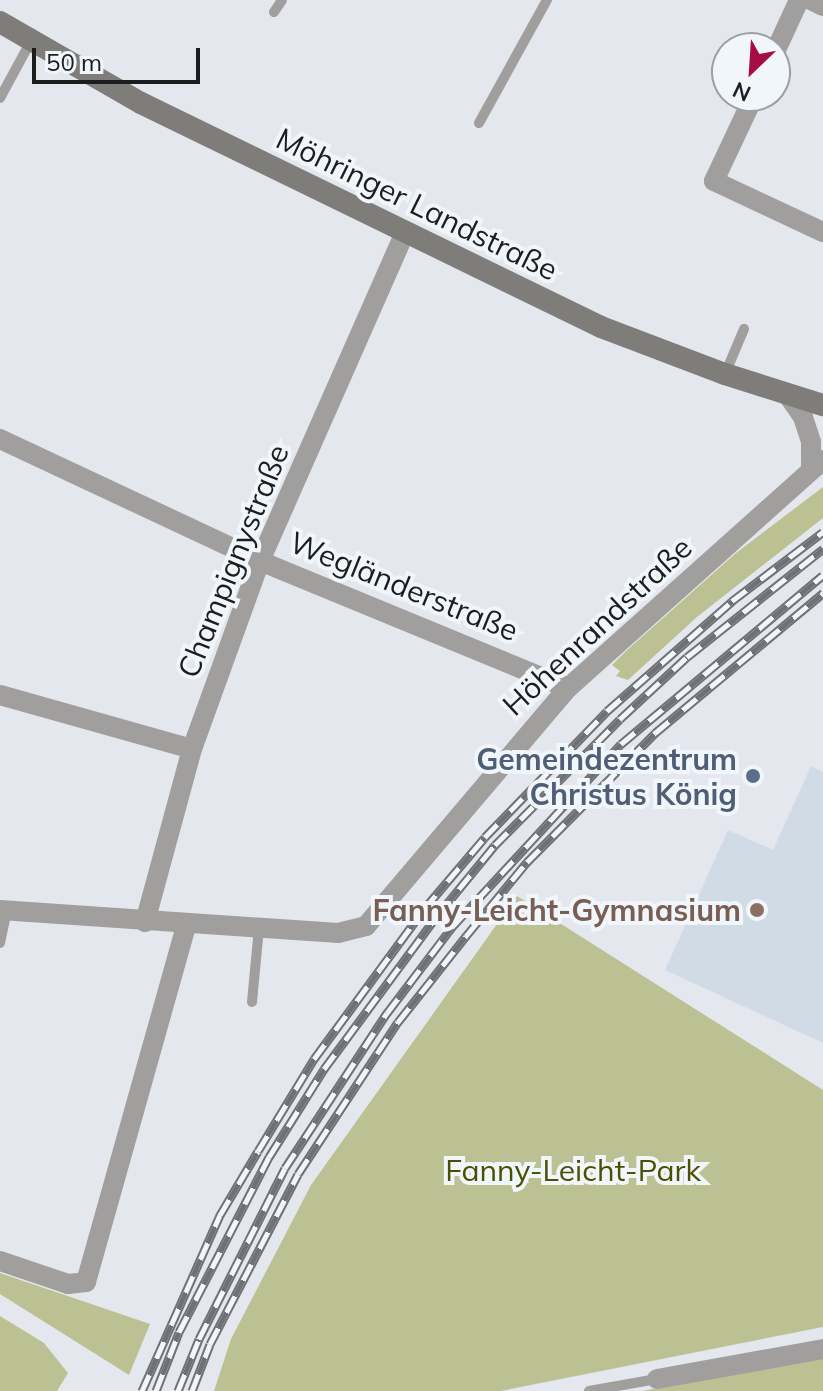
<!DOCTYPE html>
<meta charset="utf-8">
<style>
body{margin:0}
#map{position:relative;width:823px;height:1391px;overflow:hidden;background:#e4e8ee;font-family:Mulish,sans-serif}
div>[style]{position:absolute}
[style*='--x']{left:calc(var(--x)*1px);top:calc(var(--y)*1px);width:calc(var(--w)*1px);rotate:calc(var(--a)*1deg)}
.built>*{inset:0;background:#d1dbe6}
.green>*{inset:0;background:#bcc194}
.service>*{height:10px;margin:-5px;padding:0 5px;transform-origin:5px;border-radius:5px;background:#a19f9d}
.minor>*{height:20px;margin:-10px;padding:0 10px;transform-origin:10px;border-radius:10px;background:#a19f9d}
.secondary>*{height:22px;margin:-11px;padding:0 11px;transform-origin:11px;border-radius:11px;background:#7e7d79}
.rail>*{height:9px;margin-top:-4.5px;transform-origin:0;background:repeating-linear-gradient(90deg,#f1f6fb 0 18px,#6f7175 0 36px);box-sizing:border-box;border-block:2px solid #6f7175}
.dots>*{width:22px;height:22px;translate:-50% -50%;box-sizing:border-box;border:4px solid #f1f6fb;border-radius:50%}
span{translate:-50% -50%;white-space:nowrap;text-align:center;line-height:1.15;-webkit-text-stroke:8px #f1f6fb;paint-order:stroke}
.street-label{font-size:30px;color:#1c1d1f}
.service-label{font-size:30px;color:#4e5e75;font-weight:700}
.right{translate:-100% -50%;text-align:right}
.education-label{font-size:30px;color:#785e54;font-weight:700}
.park-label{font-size:30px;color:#4c4f02}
.north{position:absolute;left:711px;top:32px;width:80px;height:80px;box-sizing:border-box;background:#f1f6fb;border:2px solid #9c9fa3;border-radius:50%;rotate:205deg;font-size:22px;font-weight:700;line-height:32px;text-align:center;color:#1c1d1f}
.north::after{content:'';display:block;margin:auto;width:28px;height:36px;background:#a60e43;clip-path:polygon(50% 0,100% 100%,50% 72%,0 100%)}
.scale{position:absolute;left:32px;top:48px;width:168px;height:36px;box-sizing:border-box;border:4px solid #1c1d1f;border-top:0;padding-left:10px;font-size:24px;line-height:28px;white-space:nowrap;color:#1c1d1f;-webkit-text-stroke:6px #f1f6fb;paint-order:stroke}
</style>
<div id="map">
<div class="built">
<div style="clip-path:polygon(811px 766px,823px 772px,823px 1043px,665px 970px,728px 830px,773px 850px)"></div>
</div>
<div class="green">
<div style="clip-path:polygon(823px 487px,823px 518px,697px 617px,628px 680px,616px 676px,620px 671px,612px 665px,626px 651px,736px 553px)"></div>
<div style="clip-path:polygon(517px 896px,823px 1090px,823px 1327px,501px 1391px,214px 1391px,231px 1339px,311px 1185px)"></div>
<div style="clip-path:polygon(0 1273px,150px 1324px,129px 1375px,0 1294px)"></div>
<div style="clip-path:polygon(0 1316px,44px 1343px,68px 1373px,57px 1391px,0 1391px)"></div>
<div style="clip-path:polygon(823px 1356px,823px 1391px,642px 1391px)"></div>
</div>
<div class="service">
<div style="--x:274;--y:12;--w:14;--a:-56"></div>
<div style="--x:0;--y:98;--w:65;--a:-61.5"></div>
<div style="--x:479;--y:123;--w:141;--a:-61.1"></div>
<div style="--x:725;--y:374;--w:49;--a:-67.1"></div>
<div style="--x:0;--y:943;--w:34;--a:-78"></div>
<div style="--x:252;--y:1002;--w:74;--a:-84.6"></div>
<div style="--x:589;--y:1391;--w:69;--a:-10"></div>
</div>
<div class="minor">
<div style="--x:811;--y:0;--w:13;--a:27"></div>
<div style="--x:775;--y:52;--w:57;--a:-65.2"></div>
<div style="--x:754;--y:96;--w:94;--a:115.2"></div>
<div style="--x:714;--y:181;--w:120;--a:25.1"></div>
<div style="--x:787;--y:394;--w:28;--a:55"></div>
<div style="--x:803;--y:417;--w:26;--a:72"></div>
<div style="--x:811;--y:442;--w:28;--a:90"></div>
<div style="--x:0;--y:439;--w:287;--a:25.1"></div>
<div style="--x:260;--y:561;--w:333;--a:22.4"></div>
<div style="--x:0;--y:695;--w:199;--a:15.7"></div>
<div style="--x:0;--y:910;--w:339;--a:3.9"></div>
<div style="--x:338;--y:933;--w:29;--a:-14"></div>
<div style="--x:366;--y:926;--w:312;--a:-49.7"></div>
<div style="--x:568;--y:688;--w:342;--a:-41.8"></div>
<div style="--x:145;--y:922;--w:179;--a:-74.8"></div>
<div style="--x:192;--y:749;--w:200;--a:-70.1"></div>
<div style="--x:260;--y:561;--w:359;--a:-66.2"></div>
<div style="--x:0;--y:1261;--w:72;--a:18.7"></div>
<div style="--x:68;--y:1284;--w:18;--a:-6"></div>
<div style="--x:86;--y:1282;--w:370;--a:-74.3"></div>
<div style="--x:657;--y:1379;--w:169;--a:-10.2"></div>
</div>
<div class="secondary">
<div style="--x:0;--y:22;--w:163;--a:29.9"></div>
<div style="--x:141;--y:103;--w:512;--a:25.96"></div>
<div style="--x:601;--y:327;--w:133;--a:20.8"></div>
<div style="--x:725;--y:374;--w:103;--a:17.6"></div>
</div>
<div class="rail">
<div style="--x:142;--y:1391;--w:193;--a:-66.1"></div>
<div style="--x:220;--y:1215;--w:74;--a:-59.3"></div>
<div style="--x:258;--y:1151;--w:108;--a:-58.7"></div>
<div style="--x:314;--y:1059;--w:186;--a:-53.7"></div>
<div style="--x:424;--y:909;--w:94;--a:-49.7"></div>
<div style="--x:485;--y:837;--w:175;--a:-45.9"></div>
<div style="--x:607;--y:711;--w:167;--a:-41.3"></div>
<div style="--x:732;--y:601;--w:114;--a:-37.2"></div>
<div style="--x:156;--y:1391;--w:63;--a:-68.7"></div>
<div style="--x:179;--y:1332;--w:197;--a:-62.8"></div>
<div style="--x:269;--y:1157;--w:104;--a:-58"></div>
<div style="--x:324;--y:1069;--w:189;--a:-53.6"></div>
<div style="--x:436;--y:917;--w:93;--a:-50.7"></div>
<div style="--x:495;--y:845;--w:177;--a:-45.2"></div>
<div style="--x:620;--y:719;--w:91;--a:-42.8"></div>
<div style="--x:687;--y:657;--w:174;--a:-38.5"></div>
<div style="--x:178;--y:1391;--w:56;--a:-68"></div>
<div style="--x:199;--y:1339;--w:191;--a:-63.3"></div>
<div style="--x:285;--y:1168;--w:186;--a:-56.7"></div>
<div style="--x:387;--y:1013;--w:108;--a:-52.9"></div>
<div style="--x:452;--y:927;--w:249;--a:-47.3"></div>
<div style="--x:621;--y:744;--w:263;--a:-39.9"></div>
<div style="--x:192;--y:1391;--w:50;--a:-69"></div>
<div style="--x:210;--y:1344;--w:191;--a:-62.6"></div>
<div style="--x:298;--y:1174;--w:182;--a:-56.7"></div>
<div style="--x:398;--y:1022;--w:110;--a:-51.7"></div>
<div style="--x:466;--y:936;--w:96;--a:-50.5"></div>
<div style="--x:527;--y:862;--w:182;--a:-45.2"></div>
<div style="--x:655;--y:733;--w:219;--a:-39.8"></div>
</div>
<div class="dots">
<div style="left:753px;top:776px;background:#5c6f8a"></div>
<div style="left:757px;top:910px;background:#8d6e63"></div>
</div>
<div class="street-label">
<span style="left:417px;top:204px;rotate:26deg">Möhringer Landstraße</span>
<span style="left:233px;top:561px;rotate:-68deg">Champignystraße</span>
<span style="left:404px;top:586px;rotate:22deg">Wegländerstraße</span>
<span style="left:597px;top:626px;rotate:-43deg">Höhenrandstraße</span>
</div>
<div class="service-label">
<span class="right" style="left:737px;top:776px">Gemeindezentrum<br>Christus König</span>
</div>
<div class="education-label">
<span class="right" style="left:741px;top:910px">Fanny-Leicht-Gymnasium</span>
</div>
<div class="park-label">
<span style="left:573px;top:1170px">Fanny-Leicht-Park</span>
</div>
<div class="north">N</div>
<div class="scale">50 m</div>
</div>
